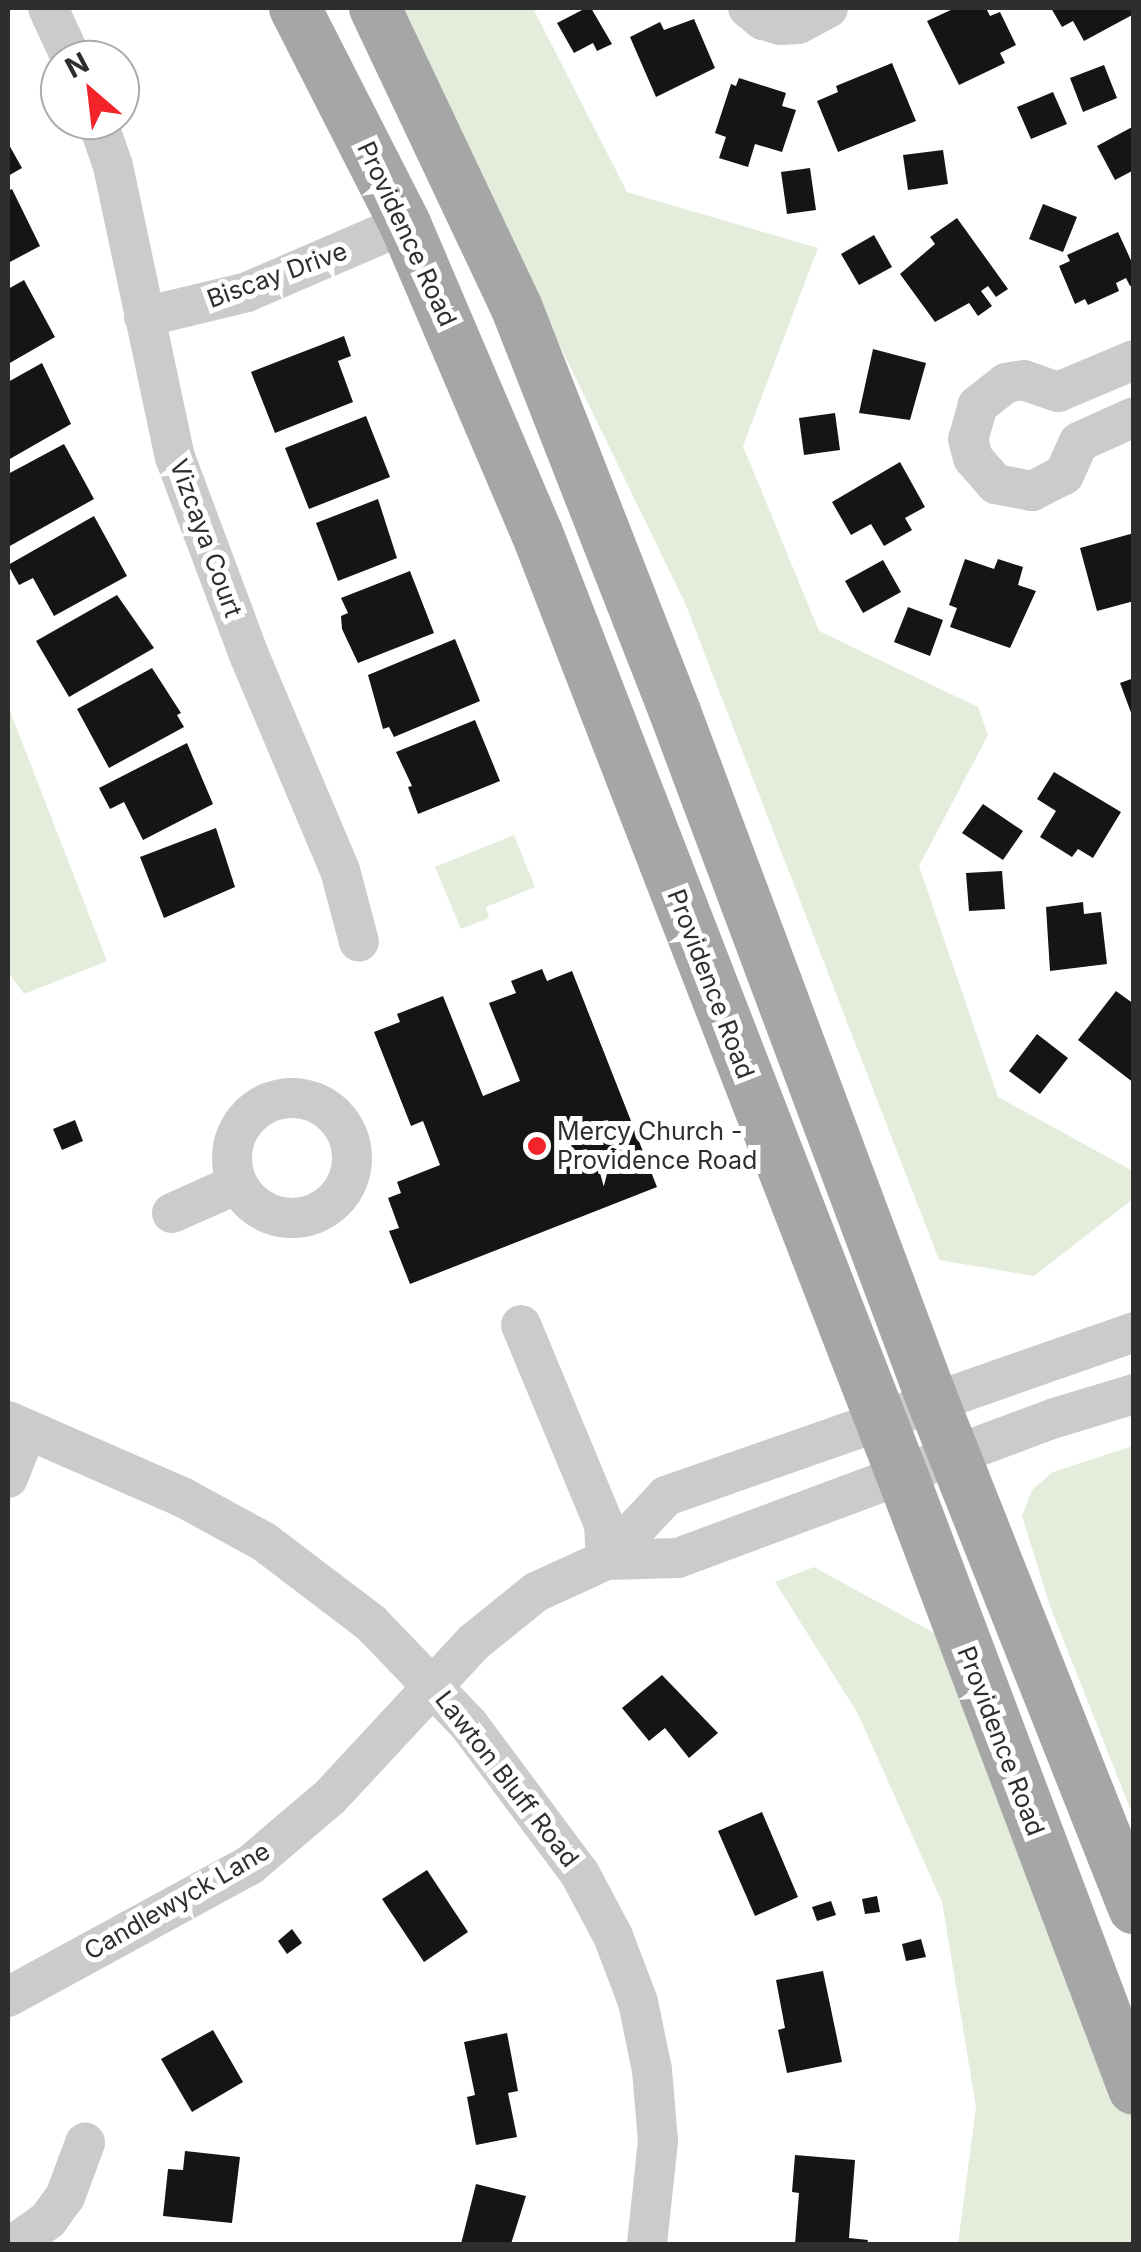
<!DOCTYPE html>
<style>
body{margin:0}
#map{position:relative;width:1141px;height:2252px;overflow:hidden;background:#fff;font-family:Inter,sans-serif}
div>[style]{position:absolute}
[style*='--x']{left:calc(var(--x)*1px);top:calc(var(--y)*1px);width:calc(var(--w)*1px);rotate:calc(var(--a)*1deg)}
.green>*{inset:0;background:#e4eddb}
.building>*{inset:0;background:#151515}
.minor>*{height:40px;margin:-20px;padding:0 20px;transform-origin:20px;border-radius:20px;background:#cbcbcb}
.minor>.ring{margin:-20px;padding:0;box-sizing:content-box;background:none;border:40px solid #cbcbcb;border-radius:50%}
.major>*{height:52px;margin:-26px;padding:0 26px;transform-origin:26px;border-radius:26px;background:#a6a6a6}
.dots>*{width:28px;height:28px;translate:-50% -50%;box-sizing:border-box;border:5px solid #fff;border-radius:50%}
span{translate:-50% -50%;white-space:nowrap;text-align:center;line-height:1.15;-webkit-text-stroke:10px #fff;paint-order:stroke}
.street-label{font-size:25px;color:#2e2e2e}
.poi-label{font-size:25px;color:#2e2e2e}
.left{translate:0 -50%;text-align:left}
.frame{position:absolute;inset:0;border:10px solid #2e2e2e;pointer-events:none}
.north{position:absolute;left:40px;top:40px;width:100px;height:100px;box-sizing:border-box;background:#fff;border:2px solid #ababab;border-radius:50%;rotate:332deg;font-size:28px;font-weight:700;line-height:40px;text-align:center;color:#2e2e2e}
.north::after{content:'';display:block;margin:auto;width:35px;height:45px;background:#f2242a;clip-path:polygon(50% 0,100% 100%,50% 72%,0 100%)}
</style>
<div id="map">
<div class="green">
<div style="clip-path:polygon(396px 8px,533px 8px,627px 192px,818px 248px,743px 446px,819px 631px,978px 707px,988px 735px,919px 866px,998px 1097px,1133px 1171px,1133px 1199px,1034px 1276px,939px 1260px,685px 603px)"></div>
<div style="clip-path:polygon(8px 706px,107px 961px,24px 994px,8px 972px)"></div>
<div style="clip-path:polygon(514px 835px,535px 887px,486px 907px,489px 918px,461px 929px,435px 867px)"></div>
<div style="clip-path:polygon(1133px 1446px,1134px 1446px,1133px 1816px,1050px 1606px,1022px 1516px,1032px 1490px,1053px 1472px)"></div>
<div style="clip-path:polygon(814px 1567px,949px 1641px,1133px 2115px,1133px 2244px,958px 2244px,976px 2107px,942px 1902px,857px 1712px,775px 1582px)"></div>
</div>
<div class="building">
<div style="clip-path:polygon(586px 8px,591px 8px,612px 44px,597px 51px,593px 43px,574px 53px,557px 23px)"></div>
<div style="clip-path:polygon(955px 8px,986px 8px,990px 16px,1000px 12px,1016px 45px,1000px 53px,1005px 63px,959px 85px,927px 21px)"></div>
<div style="clip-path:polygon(1051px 8px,1133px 8px,1134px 14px,1084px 41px,1073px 21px,1062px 27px)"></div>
<div style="clip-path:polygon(694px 19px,715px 68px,656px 97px,630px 37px,660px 22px,664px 30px)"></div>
<div style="clip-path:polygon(892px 63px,916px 121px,838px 152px,817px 101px,838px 92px,836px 86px)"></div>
<div style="clip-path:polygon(1104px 65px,1117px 98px,1083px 112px,1070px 78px)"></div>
<div style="clip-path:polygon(739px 78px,786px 93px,782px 106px,796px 110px,782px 152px,755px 144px,748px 167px,719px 158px,726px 137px,715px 133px,731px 84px,736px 86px)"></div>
<div style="clip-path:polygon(1053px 92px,1067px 124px,1031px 139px,1017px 107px)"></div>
<div style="clip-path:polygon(1134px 126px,1134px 170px,1115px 180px,1097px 146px)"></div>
<div style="clip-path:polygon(8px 143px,22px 168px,8px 176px)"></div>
<div style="clip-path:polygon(943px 150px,948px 184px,908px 190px,903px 155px)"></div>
<div style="clip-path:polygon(810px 168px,816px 210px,787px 214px,781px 172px)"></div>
<div style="clip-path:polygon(12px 189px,40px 246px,8px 263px,8px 191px)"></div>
<div style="clip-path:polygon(1043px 204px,1077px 217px,1063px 252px,1029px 239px)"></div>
<div style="clip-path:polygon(957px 218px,1008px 289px,996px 297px,988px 286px,981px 291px,992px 306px,978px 316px,969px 303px,935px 322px,900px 274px,935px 244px,930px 237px)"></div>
<div style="clip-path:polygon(1118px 232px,1134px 267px,1134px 285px,1130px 286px,1126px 278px,1116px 283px,1119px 291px,1088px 305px,1085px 299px,1075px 304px,1059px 266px,1070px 261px,1067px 255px)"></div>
<div style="clip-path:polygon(874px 235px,892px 267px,859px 285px,841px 254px)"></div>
<div style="clip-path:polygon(24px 280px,55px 337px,8px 364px,8px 289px)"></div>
<div style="clip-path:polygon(344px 336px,351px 356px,338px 361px,353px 402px,275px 433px,251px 372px)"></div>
<div style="clip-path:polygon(873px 349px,926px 363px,910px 420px,859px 413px)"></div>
<div style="clip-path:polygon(42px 363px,71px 424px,8px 460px,8px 382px)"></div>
<div style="clip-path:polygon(835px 413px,840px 450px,804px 455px,799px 418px)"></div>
<div style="clip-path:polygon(366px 416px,390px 477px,309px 509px,285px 448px)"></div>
<div style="clip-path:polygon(64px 444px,94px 499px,8px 547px,8px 474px)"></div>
<div style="clip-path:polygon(900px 462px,925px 507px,905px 518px,912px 530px,884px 546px,871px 524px,851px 535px,832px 502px)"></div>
<div style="clip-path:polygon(378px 499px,397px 558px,338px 581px,316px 523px)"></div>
<div style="clip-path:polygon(94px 516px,127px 576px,54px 616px,33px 578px,19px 585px,8px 565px)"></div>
<div style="clip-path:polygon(1134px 533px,1134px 601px,1097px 611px,1080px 548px)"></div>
<div style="clip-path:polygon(965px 559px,994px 569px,998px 559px,1023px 567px,1018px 585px,1036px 591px,1010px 648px,950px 627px,957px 608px,949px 605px)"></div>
<div style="clip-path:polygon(883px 560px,901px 592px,863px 613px,845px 581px)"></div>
<div style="clip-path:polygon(410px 571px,434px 633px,358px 663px,342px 629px,341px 616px,348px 613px,341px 598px)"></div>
<div style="clip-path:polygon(117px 595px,154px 648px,69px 697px,36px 641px)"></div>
<div style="clip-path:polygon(908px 607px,943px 620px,930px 656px,894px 642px)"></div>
<div style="clip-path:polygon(455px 639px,480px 701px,394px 737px,389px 727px,383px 729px,368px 675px)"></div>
<div style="clip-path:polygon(152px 668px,181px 713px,177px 715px,184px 727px,109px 768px,77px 709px)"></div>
<div style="clip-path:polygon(1134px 678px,1134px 717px,1133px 718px,1120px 683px)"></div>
<div style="clip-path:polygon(475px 720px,500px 781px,418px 814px,408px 787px,412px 786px,396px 752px)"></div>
<div style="clip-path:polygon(187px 743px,213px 804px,143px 840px,124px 802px,110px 809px,99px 788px)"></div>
<div style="clip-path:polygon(1054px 772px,1121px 812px,1093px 858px,1078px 849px,1072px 857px,1040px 837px,1056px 811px,1037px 799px)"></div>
<div style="clip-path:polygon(983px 804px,1023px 831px,1003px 860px,962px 833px)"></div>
<div style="clip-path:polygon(216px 828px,235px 887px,164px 918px,140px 857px)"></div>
<div style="clip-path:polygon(1002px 871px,1005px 909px,969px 911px,966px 873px)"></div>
<div style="clip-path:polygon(1083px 902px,1084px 914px,1101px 912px,1107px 964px,1050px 971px,1046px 907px)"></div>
<div style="clip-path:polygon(542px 969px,547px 981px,572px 971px,657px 1187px,410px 1284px,389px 1231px,399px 1228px,388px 1198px,401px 1193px,397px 1182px,440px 1165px,423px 1121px,411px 1126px,374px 1032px,400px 1022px,397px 1014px,443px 996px,483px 1096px,520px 1081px,489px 1003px,516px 993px,511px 981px)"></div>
<div style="clip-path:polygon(1116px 991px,1134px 1004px,1134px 1083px,1078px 1040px)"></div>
<div style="clip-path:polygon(1037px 1034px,1068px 1058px,1040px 1094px,1009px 1071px)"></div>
<div style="clip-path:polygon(75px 1120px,83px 1141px,62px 1150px,53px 1129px)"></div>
<div style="clip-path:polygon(662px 1675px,718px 1733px,689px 1758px,665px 1728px,649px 1741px,622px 1708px)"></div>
<div style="clip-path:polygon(762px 1812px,798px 1897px,755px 1916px,718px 1831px)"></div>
<div style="clip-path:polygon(427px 1870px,468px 1932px,424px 1962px,382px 1899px)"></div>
<div style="clip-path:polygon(877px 1896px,880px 1912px,865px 1914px,862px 1899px)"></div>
<div style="clip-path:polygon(831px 1901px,836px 1915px,817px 1921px,812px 1907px)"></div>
<div style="clip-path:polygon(292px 1929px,302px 1943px,287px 1954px,278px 1941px)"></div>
<div style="clip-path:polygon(921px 1939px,926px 1957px,906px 1961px,902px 1944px)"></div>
<div style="clip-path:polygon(823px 1971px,842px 2062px,787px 2073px,778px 2030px,785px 2028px,776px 1980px)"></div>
<div style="clip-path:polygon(213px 2030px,243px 2082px,192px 2112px,161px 2059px)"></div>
<div style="clip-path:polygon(507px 2033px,518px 2091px,508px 2093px,517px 2137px,476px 2145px,467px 2097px,475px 2095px,464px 2042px)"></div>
<div style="clip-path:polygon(185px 2151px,240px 2157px,232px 2223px,163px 2216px,168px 2169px,183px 2170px)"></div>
<div style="clip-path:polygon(795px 2155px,855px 2160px,849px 2238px,868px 2240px,867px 2244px,795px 2244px,799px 2193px,792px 2192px)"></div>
<div style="clip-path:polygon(476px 2184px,526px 2196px,511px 2244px,461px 2244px)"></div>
</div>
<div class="minor">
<div style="--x:48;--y:8;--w:57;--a:65.2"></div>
<div style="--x:748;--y:8;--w:19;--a:39"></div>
<div style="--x:763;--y:20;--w:18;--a:16"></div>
<div style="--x:780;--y:25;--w:18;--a:-3"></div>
<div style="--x:798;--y:24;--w:34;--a:-28"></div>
<div style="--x:97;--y:120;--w:49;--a:70.8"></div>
<div style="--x:113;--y:166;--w:298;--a:78"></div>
<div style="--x:175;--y:457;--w:211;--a:69.5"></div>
<div style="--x:249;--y:655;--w:233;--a:67.1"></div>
<div style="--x:340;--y:870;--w:74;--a:75.2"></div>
<div style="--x:144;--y:317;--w:106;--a:-13.6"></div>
<div style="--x:247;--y:292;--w:172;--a:-23.3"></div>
<div style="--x:1134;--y:360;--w:82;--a:157.2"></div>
<div style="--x:1058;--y:392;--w:36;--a:-161"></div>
<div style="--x:1024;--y:380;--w:18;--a:171"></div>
<div style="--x:1006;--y:383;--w:36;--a:142"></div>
<div style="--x:978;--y:405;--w:35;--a:106"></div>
<div style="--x:968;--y:439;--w:20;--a:75"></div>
<div style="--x:973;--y:458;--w:35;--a:49"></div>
<div style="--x:996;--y:484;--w:37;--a:11"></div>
<div style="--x:1032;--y:491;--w:36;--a:-27"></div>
<div style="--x:1064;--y:475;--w:36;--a:-66"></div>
<div style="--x:1079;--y:442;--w:60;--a:-24.4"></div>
<div class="ring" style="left:232px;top:1098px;width:80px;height:80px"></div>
<div style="--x:172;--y:1213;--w:71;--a:-24"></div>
<div style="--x:521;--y:1325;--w:216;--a:67.4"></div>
<div style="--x:604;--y:1524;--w:36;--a:87"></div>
<div style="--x:8;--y:1421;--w:192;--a:23.6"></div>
<div style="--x:184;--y:1498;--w:90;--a:28.6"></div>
<div style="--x:263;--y:1541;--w:136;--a:37.2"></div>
<div style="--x:371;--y:1623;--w:141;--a:46.1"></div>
<div style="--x:469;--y:1725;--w:186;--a:53.3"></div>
<div style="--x:580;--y:1874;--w:70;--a:62"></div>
<div style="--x:613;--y:1936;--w:71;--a:69.3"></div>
<div style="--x:638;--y:2002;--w:69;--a:78.4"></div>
<div style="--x:652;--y:2070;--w:71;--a:85.2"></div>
<div style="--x:658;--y:2141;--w:104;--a:96.1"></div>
<div style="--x:8;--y:1478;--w:52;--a:-68.4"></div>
<div style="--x:606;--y:1560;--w:72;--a:-1.6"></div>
<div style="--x:678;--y:1558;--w:402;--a:-20.4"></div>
<div style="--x:1055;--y:1418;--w:83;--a:-16.9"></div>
<div style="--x:8;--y:1997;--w:276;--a:-28.6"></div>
<div style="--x:250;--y:1865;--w:105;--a:-40.4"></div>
<div style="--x:330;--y:1797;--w:212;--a:-47.1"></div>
<div style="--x:474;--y:1642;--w:80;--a:-38.9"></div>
<div style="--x:536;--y:1592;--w:77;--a:-24.6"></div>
<div style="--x:606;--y:1560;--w:88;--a:-46.8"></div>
<div style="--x:666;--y:1496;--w:496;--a:-19.3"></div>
<div style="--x:14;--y:2244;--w:42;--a:-35.2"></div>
<div style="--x:48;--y:2220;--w:29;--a:-54"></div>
<div style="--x:65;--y:2197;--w:58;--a:-69.7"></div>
</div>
<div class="major">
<div style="--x:295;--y:8;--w:242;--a:63"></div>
<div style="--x:405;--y:224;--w:336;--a:66.9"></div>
<div style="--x:537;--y:533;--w:1012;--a:68.81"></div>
<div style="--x:903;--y:1477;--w:654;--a:69.32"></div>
<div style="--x:375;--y:8;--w:330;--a:64.7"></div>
<div style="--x:516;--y:306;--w:436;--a:68.6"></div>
<div style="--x:675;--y:712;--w:733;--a:69.49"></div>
<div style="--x:932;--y:1399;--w:548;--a:68.35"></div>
</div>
<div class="dots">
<div style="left:537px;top:1146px;background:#f2242a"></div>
</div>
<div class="street-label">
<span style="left:407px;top:234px;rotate:65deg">Providence Road</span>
<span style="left:277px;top:275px;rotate:-20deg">Biscay Drive</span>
<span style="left:206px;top:538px;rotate:70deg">Vizcaya Court</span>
<span style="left:711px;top:984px;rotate:69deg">Providence Road</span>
<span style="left:1001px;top:1741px;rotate:69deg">Providence Road</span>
<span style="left:507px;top:1779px;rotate:52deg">Lawton Bluff Road</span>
<span style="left:177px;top:1901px;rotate:-30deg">Candlewyck Lane</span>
</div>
<div class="poi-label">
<span class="left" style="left:557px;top:1146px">Mercy Church -<br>Providence Road</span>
</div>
<div class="frame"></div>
<div class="north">N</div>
</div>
